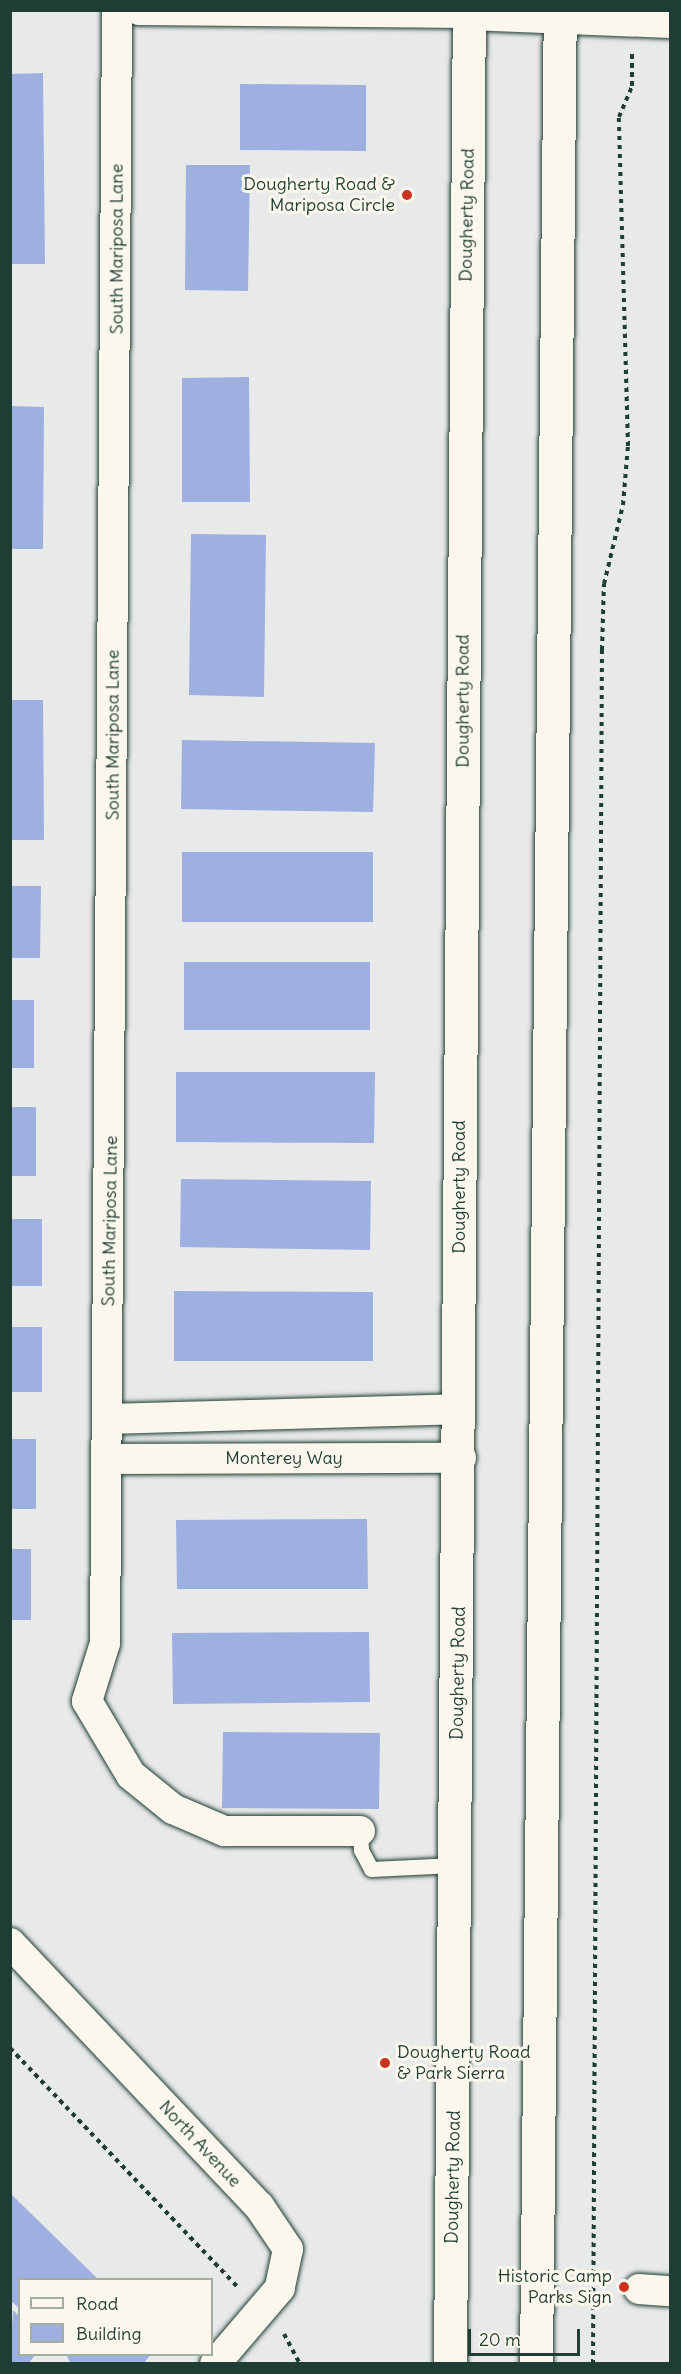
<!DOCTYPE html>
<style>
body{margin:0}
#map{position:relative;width:681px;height:2374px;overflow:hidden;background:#e8e9e9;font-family:Delius,sans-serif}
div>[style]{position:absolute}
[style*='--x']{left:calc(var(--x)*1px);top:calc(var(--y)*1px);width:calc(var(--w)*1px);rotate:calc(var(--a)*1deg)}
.building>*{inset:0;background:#9eb0df}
.path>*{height:4px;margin-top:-2px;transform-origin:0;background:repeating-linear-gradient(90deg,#1f3d34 0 4.5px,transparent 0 9px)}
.roads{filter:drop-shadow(0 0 2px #1f3d34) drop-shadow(0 0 2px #1f3d34)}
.lane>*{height:15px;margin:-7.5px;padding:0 7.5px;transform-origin:7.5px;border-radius:7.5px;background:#fbf7ec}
.street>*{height:30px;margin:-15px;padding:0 15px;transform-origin:15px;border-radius:15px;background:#fbf7ec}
.secondary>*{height:33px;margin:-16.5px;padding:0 16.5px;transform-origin:16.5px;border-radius:16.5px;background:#fbf7ec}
.dots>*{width:16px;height:16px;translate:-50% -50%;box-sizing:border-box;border:3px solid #fbf7ec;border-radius:50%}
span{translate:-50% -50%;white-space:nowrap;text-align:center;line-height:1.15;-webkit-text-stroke:6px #fbf7ec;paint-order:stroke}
.poi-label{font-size:18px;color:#1f3d34}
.right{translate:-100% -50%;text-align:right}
.left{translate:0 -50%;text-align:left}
.street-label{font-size:18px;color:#1f3d34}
.frame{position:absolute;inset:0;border:12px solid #1f3d34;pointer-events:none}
.legend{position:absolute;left:18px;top:2278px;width:195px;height:78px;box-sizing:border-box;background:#fbf7ec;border:2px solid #a3ada2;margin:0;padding:8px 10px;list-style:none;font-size:18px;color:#1f3d34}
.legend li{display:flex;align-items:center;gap:12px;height:30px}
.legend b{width:30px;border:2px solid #a3ada2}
.scale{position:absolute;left:468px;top:2329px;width:112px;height:27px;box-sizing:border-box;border:3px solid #1f3d34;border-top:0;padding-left:8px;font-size:18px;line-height:21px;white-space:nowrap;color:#1f3d34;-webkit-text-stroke:4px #fbf7ec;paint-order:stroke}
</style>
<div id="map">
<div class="building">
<div style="clip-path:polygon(43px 73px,45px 264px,10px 264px,10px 74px)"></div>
<div style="clip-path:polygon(240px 84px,366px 85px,366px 151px,240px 150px)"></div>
<div style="clip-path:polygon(186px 165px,250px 165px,248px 291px,185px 290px)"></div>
<div style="clip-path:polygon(249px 377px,250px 502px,182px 502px,182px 378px)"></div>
<div style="clip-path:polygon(10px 406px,44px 407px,43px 549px,10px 549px)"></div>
<div style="clip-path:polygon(191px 534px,266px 535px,264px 697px,189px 695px)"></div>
<div style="clip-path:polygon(10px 700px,43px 700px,44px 840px,10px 840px)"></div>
<div style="clip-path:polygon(182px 740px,375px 743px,373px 812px,181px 809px)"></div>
<div style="clip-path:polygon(182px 852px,373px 852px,373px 922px,182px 922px)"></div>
<div style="clip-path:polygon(10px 886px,41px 886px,40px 958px,10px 958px)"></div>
<div style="clip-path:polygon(184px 962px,370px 962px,370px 1030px,184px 1030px)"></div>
<div style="clip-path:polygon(10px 1000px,34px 1000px,34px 1068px,10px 1068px)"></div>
<div style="clip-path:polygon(176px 1072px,375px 1072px,374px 1143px,176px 1142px)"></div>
<div style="clip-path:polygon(10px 1107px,36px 1107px,36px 1176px,10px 1176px)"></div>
<div style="clip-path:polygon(181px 1179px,371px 1181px,370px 1250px,180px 1247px)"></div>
<div style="clip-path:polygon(10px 1219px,42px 1219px,42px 1286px,10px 1286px)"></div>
<div style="clip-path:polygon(174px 1291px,373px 1292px,373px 1361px,174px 1361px)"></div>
<div style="clip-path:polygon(10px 1327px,42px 1327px,42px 1392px,10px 1392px)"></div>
<div style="clip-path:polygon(10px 1439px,36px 1439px,36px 1509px,10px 1509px)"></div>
<div style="clip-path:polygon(367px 1519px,368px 1589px,177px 1589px,176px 1520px)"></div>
<div style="clip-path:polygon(10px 1549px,31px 1549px,31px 1620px,10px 1620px)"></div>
<div style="clip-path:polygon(369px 1632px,370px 1702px,173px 1704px,172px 1633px)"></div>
<div style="clip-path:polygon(223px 1732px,380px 1733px,379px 1809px,222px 1808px)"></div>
<div style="clip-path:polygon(10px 2193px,99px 2280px,20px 2280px,20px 2309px,10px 2300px)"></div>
<div style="clip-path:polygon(13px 2310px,20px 2317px,20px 2354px,36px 2354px,28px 2364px,10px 2364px)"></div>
<div style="clip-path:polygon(66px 2354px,151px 2354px,143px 2364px,71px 2364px)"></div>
</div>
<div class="path">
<div style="--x:10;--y:2048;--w:329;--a:46.4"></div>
<div style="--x:284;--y:2334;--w:34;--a:62"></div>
<div style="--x:593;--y:2364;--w:1714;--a:-89.7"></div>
<div style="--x:602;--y:650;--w:66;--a:-88.3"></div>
<div style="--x:604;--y:584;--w:81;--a:-76.5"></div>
<div style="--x:623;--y:505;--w:59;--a:-85.2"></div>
<div style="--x:628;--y:446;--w:329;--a:-91.6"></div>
<div style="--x:619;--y:117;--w:34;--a:-67"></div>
<div style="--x:632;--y:86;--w:32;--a:-90"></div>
</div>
<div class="roads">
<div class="lane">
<div style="--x:360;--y:1831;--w:19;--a:87"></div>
<div style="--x:361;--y:1850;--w:21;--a:62"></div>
<div style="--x:371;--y:1869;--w:84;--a:-2.7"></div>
</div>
<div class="street">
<div style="--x:117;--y:10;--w:1633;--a:90.42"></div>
<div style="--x:105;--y:1643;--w:61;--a:107.2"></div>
<div style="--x:87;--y:1701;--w:86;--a:59.3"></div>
<div style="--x:131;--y:1775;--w:54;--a:39"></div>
<div style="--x:173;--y:1809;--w:56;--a:23.3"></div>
<div style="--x:224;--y:1831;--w:136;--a:0"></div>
<div style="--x:139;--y:10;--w:330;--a:0.5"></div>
<div style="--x:107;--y:1419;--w:350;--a:-1.6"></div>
<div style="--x:107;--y:1459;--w:354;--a:-0.2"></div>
<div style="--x:10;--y:1943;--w:362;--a:46.6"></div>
<div style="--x:259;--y:2206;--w:52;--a:56"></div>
<div style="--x:288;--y:2249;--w:40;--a:102"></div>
<div style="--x:280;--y:2288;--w:100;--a:130.5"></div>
<div style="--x:639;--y:2289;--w:31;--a:4"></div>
</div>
<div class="secondary">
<div style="--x:469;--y:13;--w:201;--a:2.3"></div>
<div style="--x:450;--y:2364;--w:2354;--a:-89.54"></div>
<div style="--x:536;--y:2364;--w:2354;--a:-89.42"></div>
</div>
</div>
<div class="dots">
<div style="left:407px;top:195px;background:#c8321e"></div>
<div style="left:385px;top:2063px;background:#c8321e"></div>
<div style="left:624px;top:2287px;background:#c8321e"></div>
</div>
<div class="poi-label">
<span class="right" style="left:395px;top:195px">Dougherty Road &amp;<br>Mariposa Circle</span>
<span class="left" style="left:397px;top:2063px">Dougherty Road<br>&amp; Park Sierra</span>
<span class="right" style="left:612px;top:2287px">Historic Camp<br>Parks Sign</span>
</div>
<div class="street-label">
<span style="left:467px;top:215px;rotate:-89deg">Dougherty Road</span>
<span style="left:117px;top:249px;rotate:-90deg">South Mariposa Lane</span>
<span style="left:463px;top:701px;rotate:-90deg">Dougherty Road</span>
<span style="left:113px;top:735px;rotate:-90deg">South Mariposa Lane</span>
<span style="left:459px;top:1187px;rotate:-90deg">Dougherty Road</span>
<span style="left:110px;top:1221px;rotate:-89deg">South Mariposa Lane</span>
<span style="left:284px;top:1458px">Monterey Way</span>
<span style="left:458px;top:1673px;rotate:-89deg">Dougherty Road</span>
<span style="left:200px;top:2144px;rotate:47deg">North Avenue</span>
<span style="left:453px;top:2177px;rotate:-89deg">Dougherty Road</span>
</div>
<div class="frame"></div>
<ul class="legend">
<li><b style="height:8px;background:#fbf7ec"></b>Road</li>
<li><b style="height:16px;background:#9eb0df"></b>Building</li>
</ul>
<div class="scale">20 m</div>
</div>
